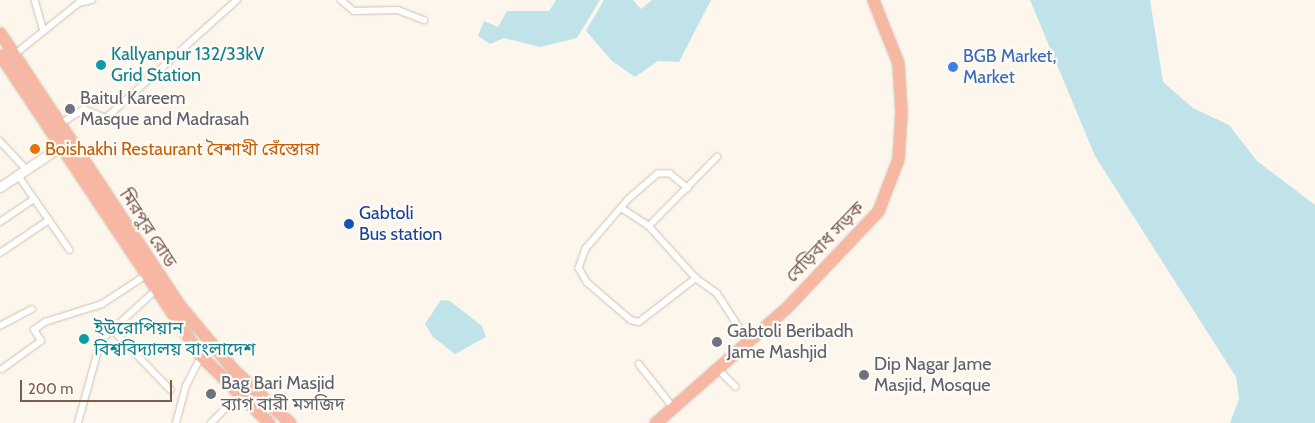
<!DOCTYPE html>
<meta charset="utf-8">
<style>
body{margin:0}
#map{position:relative;width:1315px;height:423px;overflow:hidden;background:#fdf6ec;font-family:Cabin,"Noto Sans Bengali",sans-serif}
div>[style]{position:absolute}
[style*='--x']{left:calc(var(--x)*1px);top:calc(var(--y)*1px);width:calc(var(--w)*1px);rotate:calc(var(--a)*1deg)}
.water>*{inset:0;background:#bfe3e8}
.roads{filter:drop-shadow(0 0 1px #d1beb0) drop-shadow(0 0 1px #d1beb0)}
.street>*{height:5.5px;margin:-2.75px;padding:0 2.75px;transform-origin:2.75px;border-radius:2.75px;background:#fff}
.secondary>*{height:9px;margin:-4.5px;padding:0 4.5px;transform-origin:4.5px;border-radius:4.5px;background:#fff}
.highway>*{height:11px;margin:-5.5px;padding:0 5.5px;transform-origin:5.5px;border-radius:5.5px;background:#f7b7a3}
.dots>*{width:14px;height:14px;translate:-50% -50%;box-sizing:border-box;border:2px solid #fffaf3;border-radius:50%}
span{translate:-50% -50%;white-space:nowrap;text-align:center;line-height:1.15;-webkit-text-stroke:4.5px #fffaf3;paint-order:stroke}
.culture-label{font-size:18px;color:#0d838f}
.left{translate:0 -50%;text-align:left}
.shop-label{font-size:18px;color:#366cbe}
.worship-label{font-size:18px;color:#5b616d}
.food-label{font-size:18px;color:#c56008}
.transit-label{font-size:18px;color:#164399}
.street-label{font-size:18px;color:#7a5c4d}
.scale{position:absolute;left:20px;top:380px;width:152px;height:22px;box-sizing:border-box;border:2px solid #7a5c4d;border-top:0;padding-left:6px;font-size:15px;line-height:18px;white-space:nowrap;color:#7a5c4d;-webkit-text-stroke:4px #fffaf3;paint-order:stroke}
</style>
<div id="map">
<div class="water">
<div style="clip-path:polygon(556px 0,600px 0,577px 38px,540px 47px,504px 38px,490px 44px,478px 36px,484px 21px,498px 27px,507px 11px,549px 11px)"></div>
<div style="clip-path:polygon(604px 0,633px 0,641px 9px,652px 0,711px 0,679px 62px,658px 61px,635px 77px,612px 61px,586px 31px)"></div>
<div style="clip-path:polygon(1030px 0,1150px 0,1163px 82px,1193px 108px,1229px 125px,1257px 161px,1315px 205px,1315px 423px,1230px 423px,1239px 399px,1236px 377px,1095px 156px)"></div>
<div style="clip-path:polygon(441px 300px,450px 301px,482px 326px,486px 337px,455px 354px,433px 337px,425px 324px)"></div>
</div>
<div class="roads">
<div class="street">
<div style="--x:35;--y:0;--w:32;--a:74"></div>
<div style="--x:341;--y:0;--w:17;--a:40"></div>
<div style="--x:354;--y:11;--w:44;--a:-1.3"></div>
<div style="--x:398;--y:10;--w:28;--a:21"></div>
<div style="--x:14;--y:55;--w:83;--a:-38.7"></div>
<div style="--x:79;--y:3;--w:13;--a:-13"></div>
<div style="--x:60;--y:124;--w:28;--a:-32"></div>
<div style="--x:84;--y:109;--w:24;--a:22"></div>
<div style="--x:106;--y:118;--w:176;--a:-42"></div>
<div style="--x:0;--y:141;--w:34;--a:47"></div>
<div style="--x:18;--y:175;--w:91;--a:55.3"></div>
<div style="--x:688;--y:189;--w:23;--a:-140"></div>
<div style="--x:670;--y:174;--w:12;--a:180"></div>
<div style="--x:658;--y:174;--w:38;--a:139"></div>
<div style="--x:629;--y:199;--w:66;--a:130.7"></div>
<div style="--x:586;--y:249;--w:20;--a:110"></div>
<div style="--x:579;--y:268;--w:16;--a:60"></div>
<div style="--x:587;--y:282;--w:58;--a:40.8"></div>
<div style="--x:631;--y:320;--w:8;--a:14"></div>
<div style="--x:639;--y:322;--w:72;--a:-37.7"></div>
<div style="--x:623;--y:209;--w:31;--a:33"></div>
<div style="--x:649;--y:226;--w:70;--a:47.9"></div>
<div style="--x:696;--y:278;--w:26;--a:36"></div>
<div style="--x:717;--y:293;--w:57;--a:57.1"></div>
<div style="--x:0;--y:222;--w:41;--a:-34.1"></div>
<div style="--x:649;--y:226;--w:97;--a:-45.4"></div>
<div style="--x:0;--y:253;--w:59;--a:-34"></div>
<div style="--x:0;--y:326;--w:36;--a:-28"></div>
<div style="--x:111;--y:328;--w:86;--a:45.9"></div>
<div style="--x:639;--y:364;--w:55;--a:51.7"></div>
<div style="--x:2;--y:369;--w:48;--a:-35.7"></div>
<div style="--x:41;--y:341;--w:13;--a:-122"></div>
<div style="--x:34;--y:330;--w:14;--a:-36"></div>
<div style="--x:45;--y:322;--w:60;--a:-17.5"></div>
<div style="--x:102;--y:304;--w:51;--a:-33.1"></div>
<div style="--x:718;--y:369;--w:25;--a:45"></div>
<div style="--x:78;--y:423;--w:86;--a:-74.5"></div>
<div style="--x:101;--y:340;--w:73;--a:-42.2"></div>
<div style="--x:176;--y:423;--w:38;--a:-75"></div>
<div style="--x:186;--y:386;--w:34;--a:-63"></div>
<div style="--x:211;--y:423;--w:40;--a:-45"></div>
</div>
<div class="secondary">
<div style="--x:0;--y:187;--w:84;--a:-33.9"></div>
</div>
<div class="highway">
<div style="--x:0;--y:33;--w:328;--a:56.6"></div>
<div style="--x:181;--y:307;--w:80;--a:50.1"></div>
<div style="--x:232;--y:368;--w:80;--a:43.5"></div>
<div style="--x:0;--y:55;--w:362;--a:56.3"></div>
<div style="--x:201;--y:356;--w:95;--a:44.6"></div>
<div style="--x:655;--y:423;--w:174;--a:-41.3"></div>
<div style="--x:786;--y:308;--w:134;--a:-46.5"></div>
<div style="--x:878;--y:211;--w:56;--a:-69"></div>
<div style="--x:898;--y:159;--w:48;--a:-86.4"></div>
<div style="--x:901;--y:111;--w:48;--a:-93.6"></div>
<div style="--x:898;--y:63;--w:68;--a:-111.6"></div>
</div>
</div>
<div class="dots">
<div style="left:101px;top:65px;background:#0f9aa8"></div>
<div style="left:953px;top:67px;background:#3f7fe0"></div>
<div style="left:70px;top:109px;background:#6b7280"></div>
<div style="left:35px;top:149px;background:#e8710a"></div>
<div style="left:349px;top:224px;background:#1a4fb4"></div>
<div style="left:84px;top:339px;background:#0f9aa8"></div>
<div style="left:717px;top:342px;background:#6b7280"></div>
<div style="left:864px;top:375px;background:#6b7280"></div>
<div style="left:211px;top:394px;background:#6b7280"></div>
</div>
<div class="culture-label">
<span class="left" style="left:111px;top:65px">Kallyanpur 132/33kV<br>Grid Station</span>
<span class="left" style="left:94px;top:339px">ইউরোপিয়ান<br>বিশ্ববিদ্যালয় বাংলাদেশ</span>
</div>
<div class="shop-label">
<span class="left" style="left:963px;top:67px">BGB Market,<br>Market</span>
</div>
<div class="worship-label">
<span class="left" style="left:80px;top:109px">Baitul Kareem<br>Masque and Madrasah</span>
<span class="left" style="left:727px;top:342px">Gabtoli Beribadh<br>Jame Mashjid</span>
<span class="left" style="left:874px;top:375px">Dip Nagar Jame<br>Masjid, Mosque</span>
<span class="left" style="left:221px;top:394px">Bag Bari Masjid<br>ব্যাগ বারী মসজিদ</span>
</div>
<div class="food-label">
<span class="left" style="left:45px;top:149px">Boishakhi Restaurant বৈশাখী রেঁস্তোরা</span>
</div>
<div class="transit-label">
<span class="left" style="left:359px;top:224px">Gabtoli<br>Bus station</span>
</div>
<div class="street-label">
<span style="left:148px;top:228px;rotate:57deg">মিরপুর রোড</span>
<span style="left:825px;top:242px;rotate:-46deg">বেড়িবাধ সড়ক</span>
</div>
<div class="scale">200 m</div>
</div>
